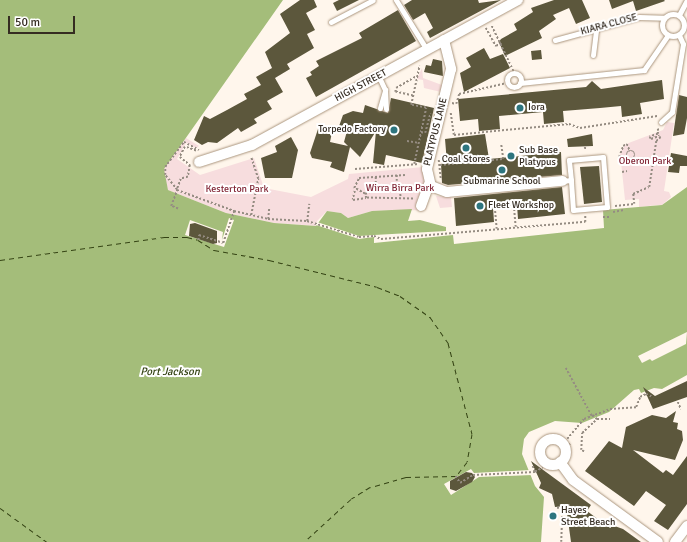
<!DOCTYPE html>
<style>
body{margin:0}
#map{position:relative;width:687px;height:542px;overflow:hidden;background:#fff6ec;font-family:Signika,sans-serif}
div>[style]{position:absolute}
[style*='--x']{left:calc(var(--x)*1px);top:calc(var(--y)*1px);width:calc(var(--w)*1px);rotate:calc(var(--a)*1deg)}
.green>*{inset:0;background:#f7ddde}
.water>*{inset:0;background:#a4bd7a}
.pier>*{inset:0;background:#fff6ec}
.ferry>*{height:1px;margin-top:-0.5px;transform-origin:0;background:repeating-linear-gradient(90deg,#344313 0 5px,transparent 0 9px)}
.building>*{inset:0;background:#5c573c}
.path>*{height:1.5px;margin-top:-0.75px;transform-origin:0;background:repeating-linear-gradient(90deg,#958c82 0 2px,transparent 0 4px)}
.path>.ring{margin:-0.75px;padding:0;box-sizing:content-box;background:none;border:1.5px solid #958c82;border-radius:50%}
.roads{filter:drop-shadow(0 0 1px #ab967e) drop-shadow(0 0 1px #ab967e)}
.service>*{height:5px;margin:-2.5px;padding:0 2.5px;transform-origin:2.5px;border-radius:2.5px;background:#fff}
.service>.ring{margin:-2.5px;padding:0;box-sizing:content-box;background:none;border:5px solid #fff;border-radius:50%}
.minor>*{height:10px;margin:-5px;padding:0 5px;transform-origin:5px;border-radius:5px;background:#fff}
.minor>.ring{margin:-5px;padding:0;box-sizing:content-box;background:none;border:10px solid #fff;border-radius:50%}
.path-bridge>*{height:1.5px;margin-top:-0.75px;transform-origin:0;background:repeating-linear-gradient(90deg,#958c82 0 2px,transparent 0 4px)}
.dots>*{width:11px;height:11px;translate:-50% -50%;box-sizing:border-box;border:2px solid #fff;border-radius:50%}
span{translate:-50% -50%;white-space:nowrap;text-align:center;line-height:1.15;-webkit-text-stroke:4px #fff;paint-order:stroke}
.street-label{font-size:10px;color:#352c22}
.poi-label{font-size:10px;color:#352c22}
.left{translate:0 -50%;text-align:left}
.right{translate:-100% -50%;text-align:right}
.park-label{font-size:10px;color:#822737}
.water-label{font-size:11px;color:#344313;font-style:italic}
.scale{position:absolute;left:8px;top:16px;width:67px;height:18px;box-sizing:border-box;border:2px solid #352c22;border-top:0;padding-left:5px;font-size:12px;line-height:14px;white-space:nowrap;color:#352c22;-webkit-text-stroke:3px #fff;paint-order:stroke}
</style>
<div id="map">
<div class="green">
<div style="clip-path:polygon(422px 68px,423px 78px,442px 85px,441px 92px,424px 88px,423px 80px,417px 79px)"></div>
<div style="clip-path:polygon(667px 122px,674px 123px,664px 191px,669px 192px,671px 197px,662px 205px,657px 205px,639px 207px,639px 199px,625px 200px,620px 152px,626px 144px,663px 130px)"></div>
<div style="clip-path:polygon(186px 138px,199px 146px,196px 148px,186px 143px,177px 159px,200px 175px,254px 158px,264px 188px,311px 197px,348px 179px,349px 174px,423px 167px,430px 192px,426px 210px,372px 211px,348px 218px,341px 213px,327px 211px,317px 221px,316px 226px,274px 223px,226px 213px,168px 190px,163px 169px)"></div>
<div style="clip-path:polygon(436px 196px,451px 197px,452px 207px,440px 208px)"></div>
</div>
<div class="water">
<div style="clip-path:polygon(0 0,283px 0,164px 169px,168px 190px,226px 213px,274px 223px,316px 226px,327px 211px,341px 213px,348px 218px,372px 211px,412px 209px,408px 221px,420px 220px,446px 227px,446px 231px,374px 235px,374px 243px,453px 235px,454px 244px,604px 228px,603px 210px,662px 205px,687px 187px,687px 375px,662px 389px,654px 388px,641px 393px,639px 389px,634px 390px,609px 412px,582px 423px,555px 421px,529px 432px,524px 439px,522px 454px,535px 486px,544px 497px,541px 542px,0 542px)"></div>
</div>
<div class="pier">
<div style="clip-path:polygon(229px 218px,234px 220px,224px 247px,185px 235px,190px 220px,223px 232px,222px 240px)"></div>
<div style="clip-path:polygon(317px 222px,359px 236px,374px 235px,374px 237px,359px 239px,316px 225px)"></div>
<div style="clip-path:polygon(687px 332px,686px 344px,652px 361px,650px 359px,642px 363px,638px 356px)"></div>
<div style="clip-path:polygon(471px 469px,474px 473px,530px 470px,532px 475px,479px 477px,451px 495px,444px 484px)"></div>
</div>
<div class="ferry">
<div style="--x:0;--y:260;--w:166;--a:-8"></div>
<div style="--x:164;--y:237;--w:23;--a:0"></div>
<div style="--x:187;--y:237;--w:11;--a:15"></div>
<div style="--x:198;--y:240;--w:19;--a:32"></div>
<div style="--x:214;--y:250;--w:56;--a:10.3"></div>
<div style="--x:269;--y:260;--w:111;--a:14"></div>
<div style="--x:377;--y:287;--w:25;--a:21"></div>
<div style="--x:400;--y:296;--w:37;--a:35"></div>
<div style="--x:430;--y:317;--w:32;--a:55"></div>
<div style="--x:448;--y:343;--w:94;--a:75.2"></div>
<div style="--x:472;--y:434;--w:28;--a:100"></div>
<div style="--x:467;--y:462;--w:18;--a:128"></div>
<div style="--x:456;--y:476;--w:50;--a:178.9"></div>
<div style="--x:406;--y:477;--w:37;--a:164"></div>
<div style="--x:370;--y:487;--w:22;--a:148"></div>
<div style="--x:351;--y:499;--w:64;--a:137.5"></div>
<div style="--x:0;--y:508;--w:58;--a:35.9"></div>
</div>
<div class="building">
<div style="clip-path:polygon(300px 0,314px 0,317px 7px,306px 13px,315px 30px,307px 34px,314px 48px,287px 64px,290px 69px,275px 78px,283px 92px,267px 101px,272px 109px,254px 119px,257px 123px,241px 132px,238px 128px,217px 143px,208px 142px,202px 145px,194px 140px,204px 116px,210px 119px,227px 110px,247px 99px,244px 94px,261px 85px,256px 77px,272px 68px,265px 52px,290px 33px,280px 14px)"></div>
<div style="clip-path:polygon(339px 0,359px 0,337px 11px,333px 3px)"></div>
<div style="clip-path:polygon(412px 0,478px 0,479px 3px,501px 0,430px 38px,427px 32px,433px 28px,425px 13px,413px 20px,404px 5px)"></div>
<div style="clip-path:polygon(554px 0,582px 0,590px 18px,576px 24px,569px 8px,553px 15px,556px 19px,539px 31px,542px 38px,505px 56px,499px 42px,501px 39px,517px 30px,514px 24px,533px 12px,531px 8px)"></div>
<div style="clip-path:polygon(609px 0,664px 0,665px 1px,636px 11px,633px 1px,612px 9px)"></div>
<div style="clip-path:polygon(398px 10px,416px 41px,316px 97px,306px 78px,312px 75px,310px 72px,319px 66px,316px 61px,362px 38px,359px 33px)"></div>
<div style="clip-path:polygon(484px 48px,490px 59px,503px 54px,510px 68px,464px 92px,460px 73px,471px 67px,466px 58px)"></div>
<div style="clip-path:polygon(541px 50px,542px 59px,532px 60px,531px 51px)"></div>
<div style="clip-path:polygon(433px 59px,442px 61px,443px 76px,424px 72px,426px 65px,431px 66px)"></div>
<div style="clip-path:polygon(662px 80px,664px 99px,640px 103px,642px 114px,622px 117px,621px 106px,600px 108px,563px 111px,564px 122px,544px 124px,543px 112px,499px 116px,500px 129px,479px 131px,478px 119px,460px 121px,458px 99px,586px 87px,592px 81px,601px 89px)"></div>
<div style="clip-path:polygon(679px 95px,687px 97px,687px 118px,684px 134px,673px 136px)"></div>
<div style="clip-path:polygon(391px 98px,434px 108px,422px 163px,386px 155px,384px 165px,373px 163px,376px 131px,360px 157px,350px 147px,344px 172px,330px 167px,332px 162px,312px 158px,310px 153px,318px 129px,332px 132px,330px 142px,348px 146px,344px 142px,347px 131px,338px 129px,343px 115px,353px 111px,363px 113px,365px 105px,388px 113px)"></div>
<div style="clip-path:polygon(485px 134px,489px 159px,561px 152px,562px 175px,448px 185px,442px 183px,441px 164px,447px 163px,445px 139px)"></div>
<div style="clip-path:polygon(592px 134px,593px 146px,568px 147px,567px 139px)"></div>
<div style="clip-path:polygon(291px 137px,298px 150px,292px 178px,265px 178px,261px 158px,277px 152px,275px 146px)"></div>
<div style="clip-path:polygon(671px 153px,687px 156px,687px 166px,680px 166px,679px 173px,668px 172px)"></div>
<div style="clip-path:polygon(599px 166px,602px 202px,584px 204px,580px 167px)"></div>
<div style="clip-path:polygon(562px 187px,565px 214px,518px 219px,517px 205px,493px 207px,494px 222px,456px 226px,454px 198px)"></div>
<div style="clip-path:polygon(195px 223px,217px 231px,217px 243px,213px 244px,189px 236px,190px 224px)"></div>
<div style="clip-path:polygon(687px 381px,687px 397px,653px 409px,643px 387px,655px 396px)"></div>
<div style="clip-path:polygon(676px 411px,673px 422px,678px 423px,677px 429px,682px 431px,683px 440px,675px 460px,633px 450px,663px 473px,666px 470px,673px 475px,687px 456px,687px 504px,668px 530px,654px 521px,666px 505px,646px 491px,634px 506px,585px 471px,609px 441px,622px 448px,626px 427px,652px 415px,666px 418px)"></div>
<div style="clip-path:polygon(531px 461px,591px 505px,587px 511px,607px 526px,609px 524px,623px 529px,641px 542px,571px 542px,566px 506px,555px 507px,552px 494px,539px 488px,541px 483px)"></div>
<div style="clip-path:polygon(466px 472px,472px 473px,475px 477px,472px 482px,456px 491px,450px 489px,450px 481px)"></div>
</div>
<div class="path">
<div style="--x:492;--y:26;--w:51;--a:64.4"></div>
<div style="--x:486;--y:28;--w:21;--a:61"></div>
<div style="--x:496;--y:46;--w:6;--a:-31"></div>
<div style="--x:413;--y:96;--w:18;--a:-167"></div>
<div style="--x:395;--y:92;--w:4;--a:-76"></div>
<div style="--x:396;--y:88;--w:24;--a:-30"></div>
<div style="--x:452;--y:103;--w:4;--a:14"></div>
<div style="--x:456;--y:104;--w:10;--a:-73"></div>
<div style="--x:459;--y:94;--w:49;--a:-12.9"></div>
<div style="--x:451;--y:113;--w:22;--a:82"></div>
<div style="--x:454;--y:135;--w:116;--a:-5.5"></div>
<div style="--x:569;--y:124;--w:12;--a:20"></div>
<div style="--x:580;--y:128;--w:78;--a:-8.9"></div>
<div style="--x:421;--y:132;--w:4;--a:14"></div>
<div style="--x:425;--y:133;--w:20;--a:-75"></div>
<div style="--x:658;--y:134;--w:4;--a:-104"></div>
<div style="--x:657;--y:130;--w:3;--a:-18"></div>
<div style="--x:407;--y:141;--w:12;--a:9"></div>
<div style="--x:585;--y:147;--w:3;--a:72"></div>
<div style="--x:196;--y:151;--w:12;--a:-160"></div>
<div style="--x:185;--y:147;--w:11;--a:117"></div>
<div style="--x:180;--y:157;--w:13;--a:39"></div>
<div style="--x:190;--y:165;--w:12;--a:99"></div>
<div style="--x:188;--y:177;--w:7;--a:164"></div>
<div style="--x:181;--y:179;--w:12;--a:110"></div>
<div style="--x:177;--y:190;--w:61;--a:20.2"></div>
<div style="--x:234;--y:211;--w:35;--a:13"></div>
<div style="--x:268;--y:219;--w:39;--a:3"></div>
<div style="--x:307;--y:221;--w:54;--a:17.1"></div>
<div style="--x:359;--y:237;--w:15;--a:-4"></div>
<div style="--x:374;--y:236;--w:8;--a:23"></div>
<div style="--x:381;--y:239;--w:205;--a:-4.8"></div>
<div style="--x:585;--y:222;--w:7;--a:-90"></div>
<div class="ring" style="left:627px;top:151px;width:6.5px;height:6.5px"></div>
<div style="--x:619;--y:157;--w:12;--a:-70"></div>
<div style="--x:623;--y:146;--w:4;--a:-27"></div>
<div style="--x:627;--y:144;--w:8;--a:67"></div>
<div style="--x:439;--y:160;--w:19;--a:84"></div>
<div style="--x:414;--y:164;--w:57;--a:-77.9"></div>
<div style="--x:426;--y:108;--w:15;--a:-169"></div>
<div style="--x:411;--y:105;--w:40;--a:-78"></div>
<div style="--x:440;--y:165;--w:63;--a:-5.4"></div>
<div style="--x:503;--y:159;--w:15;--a:-98"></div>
<div style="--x:355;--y:169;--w:64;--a:-4.5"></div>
<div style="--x:622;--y:172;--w:5;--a:-11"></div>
<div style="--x:397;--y:175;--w:6;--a:90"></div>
<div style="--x:376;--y:177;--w:12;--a:90"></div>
<div style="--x:400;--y:190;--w:8;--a:83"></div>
<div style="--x:355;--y:191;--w:9;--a:103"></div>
<div style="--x:353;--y:200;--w:13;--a:-9"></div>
<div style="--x:365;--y:194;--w:13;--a:-151"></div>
<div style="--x:354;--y:188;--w:11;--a:-63"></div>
<div style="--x:359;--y:178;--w:46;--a:-3.7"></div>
<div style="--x:413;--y:199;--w:47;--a:-178.8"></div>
<div style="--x:366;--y:198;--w:4;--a:-104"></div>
<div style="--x:365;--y:194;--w:12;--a:-24"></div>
<div style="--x:376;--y:189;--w:41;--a:1.4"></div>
<div style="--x:514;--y:205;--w:22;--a:85"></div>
<div style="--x:615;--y:206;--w:19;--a:-6"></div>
<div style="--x:634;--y:204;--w:10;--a:-96"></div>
<div style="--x:633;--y:194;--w:17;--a:-24"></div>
<div style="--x:649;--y:187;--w:47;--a:-81.3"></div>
<div style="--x:656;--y:141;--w:4;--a:-27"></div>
<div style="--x:660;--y:139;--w:3;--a:-108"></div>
<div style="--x:495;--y:207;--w:22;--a:85"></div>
<div style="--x:178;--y:209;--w:8;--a:-157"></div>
<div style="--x:171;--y:206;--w:17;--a:-69"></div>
<div style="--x:177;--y:190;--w:19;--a:-129"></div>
<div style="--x:165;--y:175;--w:8;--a:-90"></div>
<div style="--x:165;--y:167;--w:31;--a:-53"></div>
<div style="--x:184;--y:142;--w:17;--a:28"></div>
<div style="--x:613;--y:212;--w:11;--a:-10"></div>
<div style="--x:251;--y:215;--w:37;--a:-79"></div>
<div style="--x:258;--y:179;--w:22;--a:-108"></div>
<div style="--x:603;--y:217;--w:6;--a:0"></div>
<div style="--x:268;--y:219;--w:11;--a:-85"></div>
<div style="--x:307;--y:221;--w:17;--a:-83"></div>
<div style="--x:198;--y:240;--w:5;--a:-79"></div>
<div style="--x:199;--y:235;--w:25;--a:18"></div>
<div style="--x:223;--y:243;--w:34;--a:-71"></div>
<div style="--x:566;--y:368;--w:55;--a:61.6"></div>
<div style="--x:678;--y:402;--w:8;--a:67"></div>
<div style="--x:593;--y:415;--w:6;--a:45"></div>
<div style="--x:597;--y:419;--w:13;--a:0"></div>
<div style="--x:567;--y:439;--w:26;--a:-50"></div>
<div style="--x:584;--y:419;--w:28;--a:-21"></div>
<div style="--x:610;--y:409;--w:26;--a:-4"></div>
<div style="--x:636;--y:407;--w:11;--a:-68"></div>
<div style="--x:640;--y:397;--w:7;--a:-27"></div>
<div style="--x:646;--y:394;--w:8;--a:23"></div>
<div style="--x:565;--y:447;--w:6;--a:-31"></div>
<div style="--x:584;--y:452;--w:4;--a:-146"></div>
<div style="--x:581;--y:450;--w:17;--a:-87"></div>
<div style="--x:582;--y:433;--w:21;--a:-43"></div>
<div style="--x:533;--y:466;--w:6;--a:72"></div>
<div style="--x:456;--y:476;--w:8;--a:60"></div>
<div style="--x:460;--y:483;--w:15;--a:-32"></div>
<div style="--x:473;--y:475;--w:62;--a:-2.8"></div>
<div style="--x:535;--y:472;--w:9;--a:-32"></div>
<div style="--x:557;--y:508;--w:13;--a:-13"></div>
<div style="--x:561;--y:542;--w:35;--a:-88"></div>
</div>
<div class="roads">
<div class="service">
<div style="--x:396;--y:0;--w:59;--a:58.2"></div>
<div class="ring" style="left:662px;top:14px;width:17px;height:17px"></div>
<div style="--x:679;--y:15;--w:17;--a:-62"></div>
<div style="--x:331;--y:22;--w:47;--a:-27.6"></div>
<div style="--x:555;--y:40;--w:87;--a:-15.3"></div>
<div style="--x:639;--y:17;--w:25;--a:2"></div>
<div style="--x:593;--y:55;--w:26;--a:-83"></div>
<div class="ring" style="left:507px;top:73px;width:9px;height:9px"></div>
<div style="--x:379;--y:77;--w:14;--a:65"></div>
<div style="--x:520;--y:83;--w:125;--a:-6"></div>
<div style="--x:644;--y:70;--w:42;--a:-55.6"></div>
<div style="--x:380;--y:108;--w:19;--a:-74"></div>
<div style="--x:385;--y:90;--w:19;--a:87"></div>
<div style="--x:661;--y:122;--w:15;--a:-42"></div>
<div style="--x:672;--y:112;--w:69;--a:-80.8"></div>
<div style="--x:683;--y:44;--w:10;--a:-114"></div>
<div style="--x:562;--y:181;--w:9;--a:-6"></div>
<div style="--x:571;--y:180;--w:20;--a:-96"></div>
<div style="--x:569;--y:160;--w:34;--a:-5"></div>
<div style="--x:603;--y:157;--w:50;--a:85.4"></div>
<div style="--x:607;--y:207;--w:34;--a:175"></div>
<div style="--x:573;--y:210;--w:30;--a:-94"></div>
</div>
<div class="minor">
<div style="--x:444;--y:40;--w:30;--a:76"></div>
<div style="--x:451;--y:69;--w:103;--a:103.5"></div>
<div style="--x:427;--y:169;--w:17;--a:77"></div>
<div style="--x:431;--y:186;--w:17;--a:21"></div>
<div style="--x:447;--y:192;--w:116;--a:-5.5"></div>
<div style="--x:199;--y:162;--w:56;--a:-17.8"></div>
<div style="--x:252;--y:145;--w:303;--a:-28.6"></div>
<div style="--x:421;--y:206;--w:23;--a:-70"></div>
<div class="ring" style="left:540px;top:439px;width:16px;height:16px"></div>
<div style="--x:560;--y:462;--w:22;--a:54"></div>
<div style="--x:573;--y:480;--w:105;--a:36.1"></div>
<div style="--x:675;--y:542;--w:20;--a:-53"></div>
</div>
</div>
<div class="path-bridge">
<div style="--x:658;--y:134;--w:9;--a:159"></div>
<div style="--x:650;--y:137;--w:2;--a:63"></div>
<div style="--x:651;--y:139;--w:9;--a:-21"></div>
<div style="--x:425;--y:149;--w:10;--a:11"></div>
</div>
<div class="dots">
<div style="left:520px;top:108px;background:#2d757f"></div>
<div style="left:394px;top:130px;background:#2d757f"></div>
<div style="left:466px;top:148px;background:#2d757f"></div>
<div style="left:511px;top:156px;background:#2d757f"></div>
<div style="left:502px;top:170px;background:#2d757f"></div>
<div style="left:480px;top:206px;background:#2d757f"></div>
<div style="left:553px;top:516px;background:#2d757f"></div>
</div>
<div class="street-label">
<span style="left:609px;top:25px;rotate:-15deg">KIARA CLOSE</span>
<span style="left:361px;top:86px;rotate:-28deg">HIGH STREET</span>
<span style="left:436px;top:132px;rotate:-76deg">PLATYPUS LANE</span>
</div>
<div class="poi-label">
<span class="left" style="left:528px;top:108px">Iora</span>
<span class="right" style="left:386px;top:130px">Torpedo Factory</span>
<span class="left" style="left:519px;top:156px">Sub Base<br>Platypus</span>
<span style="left:466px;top:160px">Coal Stores</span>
<span style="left:502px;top:182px">Submarine School</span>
<span class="left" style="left:488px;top:206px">Fleet Workshop</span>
<span class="left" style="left:561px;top:516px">Hayes<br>Street Beach</span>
</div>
<div class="park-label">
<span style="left:645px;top:162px">Oberon Park</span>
<span style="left:400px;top:189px">Wirra Birra Park</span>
<span style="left:237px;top:190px">Kesterton Park</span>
</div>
<div class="water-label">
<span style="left:170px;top:372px">Port Jackson</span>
</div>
<div class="scale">50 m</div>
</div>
